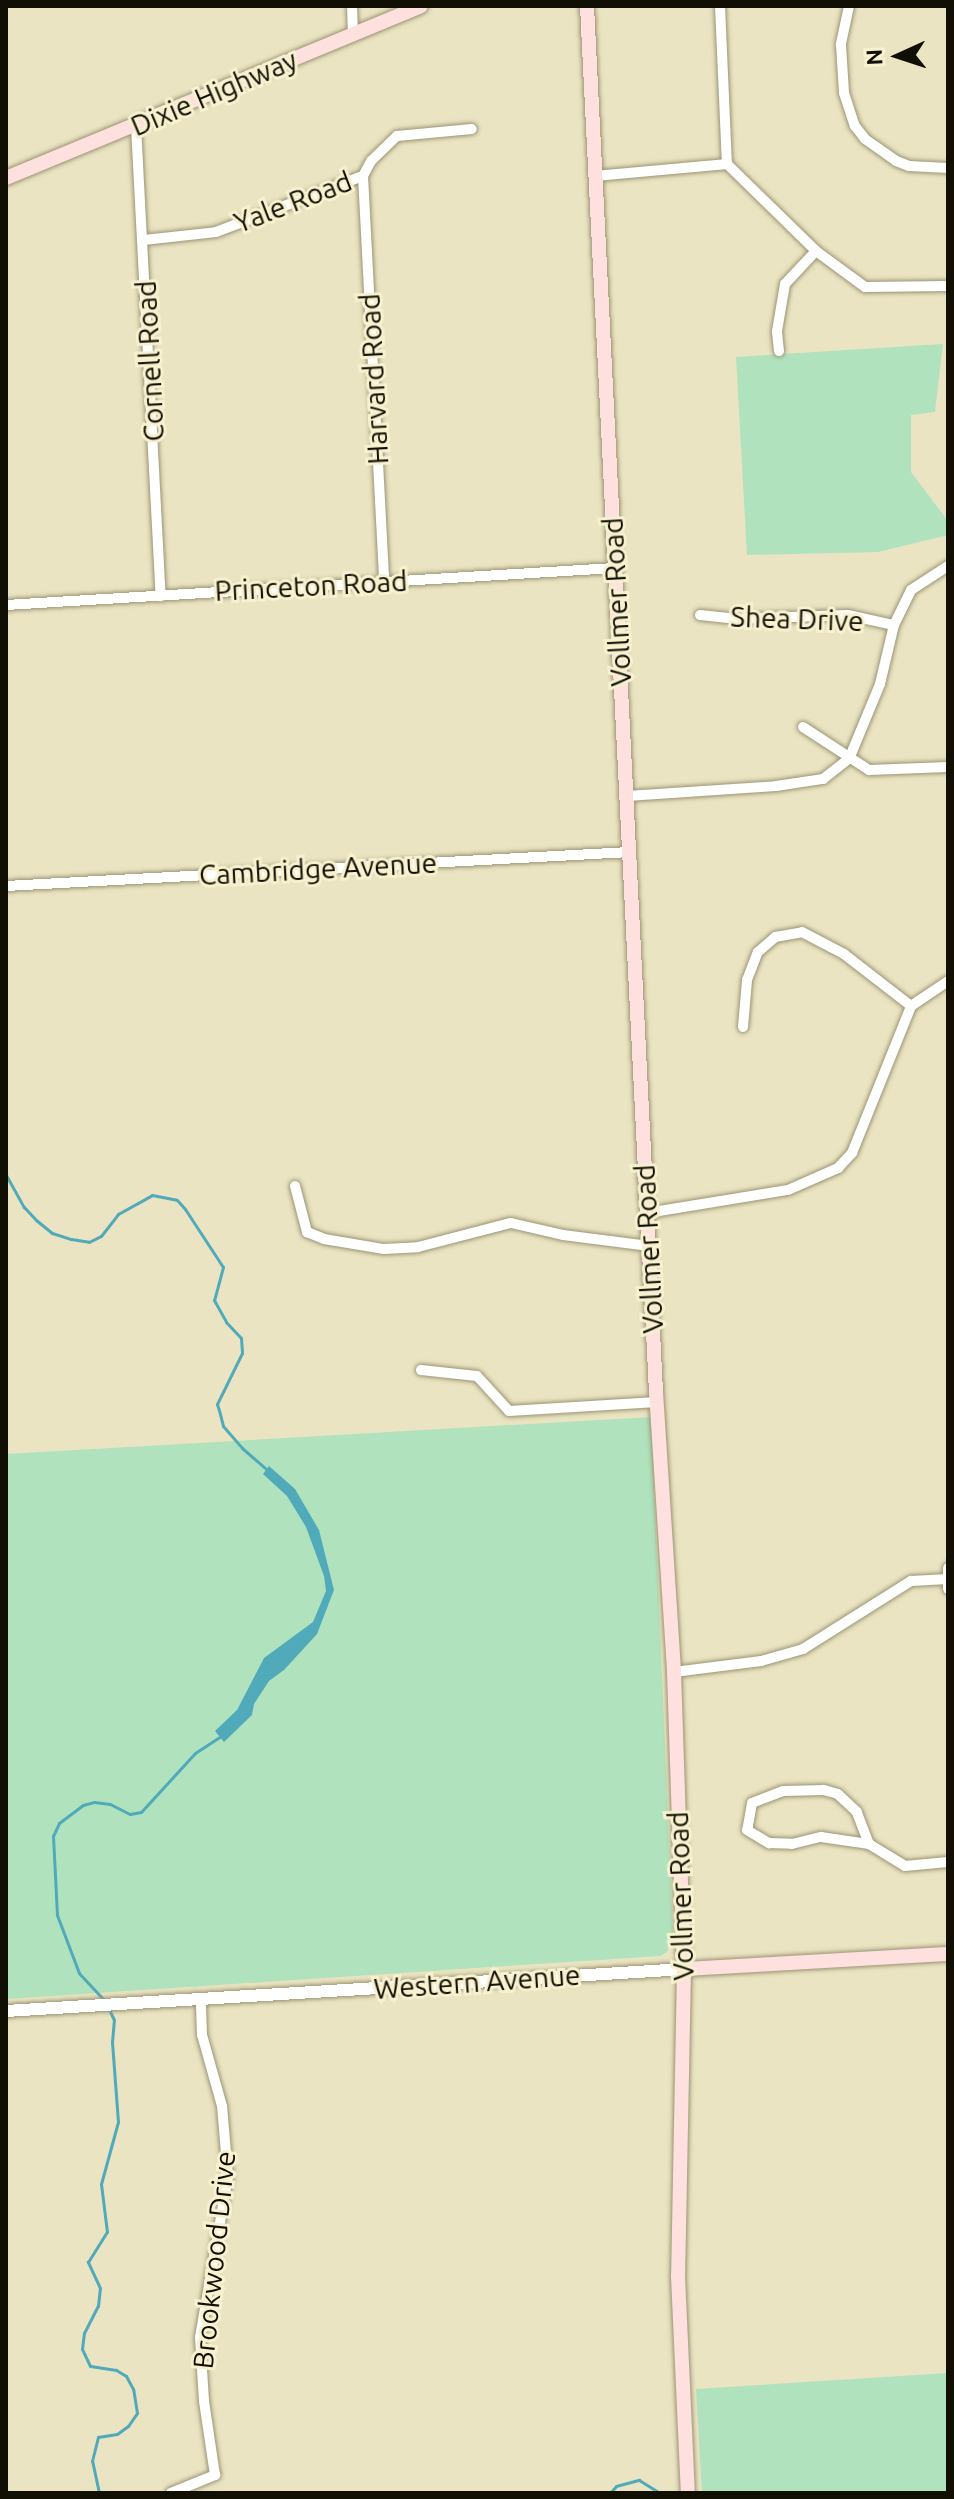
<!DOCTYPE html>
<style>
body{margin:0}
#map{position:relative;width:954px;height:2499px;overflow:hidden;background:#eae4c2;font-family:Ubuntu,sans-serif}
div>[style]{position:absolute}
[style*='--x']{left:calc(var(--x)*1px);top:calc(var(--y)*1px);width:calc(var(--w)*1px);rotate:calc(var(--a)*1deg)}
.green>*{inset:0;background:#b0e3bd}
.water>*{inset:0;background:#51aaba}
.stream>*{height:3px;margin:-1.5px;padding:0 1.5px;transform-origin:1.5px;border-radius:1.5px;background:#51aaba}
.roads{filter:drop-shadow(0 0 2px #9b9575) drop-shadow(0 0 2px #9b9575)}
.minor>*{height:10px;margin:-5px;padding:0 5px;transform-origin:5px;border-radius:5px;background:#fff}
.tertiary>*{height:12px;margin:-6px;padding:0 6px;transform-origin:6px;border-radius:6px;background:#fff}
.secondary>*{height:14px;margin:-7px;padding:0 7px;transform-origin:7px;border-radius:7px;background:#fee1de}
span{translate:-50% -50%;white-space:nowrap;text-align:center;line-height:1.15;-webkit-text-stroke:6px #f7f1cf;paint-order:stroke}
.street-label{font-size:28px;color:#110f04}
.frame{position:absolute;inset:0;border:8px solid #110f04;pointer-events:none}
.north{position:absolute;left:858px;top:16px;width:80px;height:80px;-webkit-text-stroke:6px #f7f1cf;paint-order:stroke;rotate:267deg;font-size:22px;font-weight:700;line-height:32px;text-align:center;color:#110f04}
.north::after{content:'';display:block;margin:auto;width:28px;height:36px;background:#110f04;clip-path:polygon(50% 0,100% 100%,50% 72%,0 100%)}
</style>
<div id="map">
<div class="green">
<div style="clip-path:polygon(943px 344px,935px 412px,911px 415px,911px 472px,948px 521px,948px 535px,878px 552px,747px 555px,736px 357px)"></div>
<div style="clip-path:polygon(651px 1417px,673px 1936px,667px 1952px,660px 1956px,6px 1999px,6px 1454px)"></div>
<div style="clip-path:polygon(948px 2373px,948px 2493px,702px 2493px,696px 2389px)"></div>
</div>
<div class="water">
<div style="clip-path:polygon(269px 1466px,295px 1489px,319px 1530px,334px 1590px,317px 1634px,284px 1670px,269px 1681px,254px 1704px,252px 1715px,224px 1742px,215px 1731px,237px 1710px,264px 1658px,313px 1622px,326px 1591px,324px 1576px,306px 1527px,287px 1496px,263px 1474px)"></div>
</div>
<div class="stream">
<div style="--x:6;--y:1175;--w:37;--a:61"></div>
<div style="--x:24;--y:1207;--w:18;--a:47"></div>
<div style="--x:36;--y:1220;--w:21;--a:39"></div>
<div style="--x:52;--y:1233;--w:20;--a:18"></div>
<div style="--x:71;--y:1239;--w:18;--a:9"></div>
<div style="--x:89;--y:1242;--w:13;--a:-27"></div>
<div style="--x:101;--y:1236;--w:28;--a:-52"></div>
<div style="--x:118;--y:1214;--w:39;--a:-29"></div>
<div style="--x:152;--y:1195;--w:25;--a:11"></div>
<div style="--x:177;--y:1200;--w:12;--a:48"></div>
<div style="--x:185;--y:1209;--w:69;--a:56.8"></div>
<div style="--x:223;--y:1267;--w:34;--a:105"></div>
<div style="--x:214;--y:1300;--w:25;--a:61"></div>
<div style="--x:226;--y:1322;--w:22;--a:47"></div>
<div style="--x:241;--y:1338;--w:15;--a:86"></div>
<div style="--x:242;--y:1353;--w:57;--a:116.1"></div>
<div style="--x:217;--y:1404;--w:10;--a:73"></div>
<div style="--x:220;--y:1414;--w:12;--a:76"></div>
<div style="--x:223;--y:1426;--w:29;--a:49"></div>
<div style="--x:242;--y:1448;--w:33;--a:41"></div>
<div style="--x:105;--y:2001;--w:38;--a:-133"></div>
<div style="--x:79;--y:1973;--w:62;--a:-110.8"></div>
<div style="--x:57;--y:1915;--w:79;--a:-92.9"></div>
<div style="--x:53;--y:1836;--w:14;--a:-65"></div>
<div style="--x:59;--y:1823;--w:30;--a:-37"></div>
<div style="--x:83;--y:1805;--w:11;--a:-15"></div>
<div style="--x:94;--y:1802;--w:16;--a:7"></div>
<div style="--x:110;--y:1804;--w:22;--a:27"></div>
<div style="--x:130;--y:1814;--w:11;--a:-10"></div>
<div style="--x:141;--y:1812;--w:80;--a:-47.5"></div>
<div style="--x:195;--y:1753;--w:31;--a:-33"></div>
<div style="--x:99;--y:2493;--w:33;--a:-102"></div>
<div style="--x:92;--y:2461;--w:25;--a:-76"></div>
<div style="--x:98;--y:2437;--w:19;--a:-9"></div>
<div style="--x:117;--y:2434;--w:14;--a:-36"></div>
<div style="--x:128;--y:2426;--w:16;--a:-55"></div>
<div style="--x:137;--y:2413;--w:24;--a:-99"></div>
<div style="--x:133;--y:2389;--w:15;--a:-118"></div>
<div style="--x:126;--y:2376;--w:12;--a:-149"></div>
<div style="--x:116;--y:2370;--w:26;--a:-171"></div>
<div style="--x:90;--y:2366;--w:19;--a:-115"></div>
<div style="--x:82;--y:2349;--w:16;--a:-83"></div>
<div style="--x:84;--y:2333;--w:30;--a:-63"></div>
<div style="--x:98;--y:2306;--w:18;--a:-84"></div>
<div style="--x:100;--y:2288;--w:29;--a:-115"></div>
<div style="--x:88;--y:2262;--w:36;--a:-58"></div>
<div style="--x:107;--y:2232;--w:48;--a:-97.1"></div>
<div style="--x:101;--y:2184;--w:64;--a:-74.7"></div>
<div style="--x:118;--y:2122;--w:80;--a:-94.3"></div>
<div style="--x:112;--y:2042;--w:22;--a:-85"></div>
<div style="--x:114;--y:2020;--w:14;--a:-115"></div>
<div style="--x:610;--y:2493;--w:9;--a:-49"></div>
<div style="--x:616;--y:2486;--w:24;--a:-15"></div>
<div style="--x:639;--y:2480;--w:25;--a:32"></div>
</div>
<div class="roads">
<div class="minor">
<div style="--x:352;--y:6;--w:29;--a:88"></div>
<div style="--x:720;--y:6;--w:158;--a:87.5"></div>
<div style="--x:849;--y:6;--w:40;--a:102"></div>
<div style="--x:841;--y:45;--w:48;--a:86.4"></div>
<div style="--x:844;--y:93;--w:35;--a:72"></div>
<div style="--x:855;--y:126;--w:16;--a:52"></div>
<div style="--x:865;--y:139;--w:38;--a:35"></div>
<div style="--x:896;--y:161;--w:14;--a:21"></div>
<div style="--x:909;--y:166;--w:39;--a:3"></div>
<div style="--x:136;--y:126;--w:471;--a:87"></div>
<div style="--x:363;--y:176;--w:407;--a:87"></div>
<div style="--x:595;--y:176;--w:133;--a:-5.2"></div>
<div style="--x:727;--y:164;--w:124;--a:44.3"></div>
<div style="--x:816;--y:251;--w:61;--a:36.3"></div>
<div style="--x:865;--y:287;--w:83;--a:-0.7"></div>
<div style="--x:144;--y:240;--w:72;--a:-6.3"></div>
<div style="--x:216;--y:232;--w:157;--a:-20.9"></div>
<div style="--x:363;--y:176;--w:17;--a:-62"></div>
<div style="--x:371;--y:161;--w:36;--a:-44"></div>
<div style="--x:397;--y:136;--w:75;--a:-5.3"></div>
<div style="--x:779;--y:351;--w:20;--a:-96"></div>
<div style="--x:777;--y:331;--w:48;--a:-80.3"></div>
<div style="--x:785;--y:284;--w:45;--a:-46.8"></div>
<div style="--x:6;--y:605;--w:610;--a:-3.48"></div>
<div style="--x:700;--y:615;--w:36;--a:6"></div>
<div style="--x:736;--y:619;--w:112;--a:-2"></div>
<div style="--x:848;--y:615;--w:47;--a:12.3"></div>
<div style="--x:803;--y:727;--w:79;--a:33.1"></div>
<div style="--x:869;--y:770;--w:79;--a:-2.2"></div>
<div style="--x:627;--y:796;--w:149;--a:-3.8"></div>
<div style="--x:776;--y:786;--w:48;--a:-8.5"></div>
<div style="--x:823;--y:779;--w:33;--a:-38"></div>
<div style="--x:849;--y:759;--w:81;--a:-67.5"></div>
<div style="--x:880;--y:684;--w:61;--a:-76.7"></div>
<div style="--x:894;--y:625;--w:39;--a:-64"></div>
<div style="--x:911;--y:590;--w:44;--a:-33"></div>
<div style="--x:6;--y:886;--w:625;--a:-3.12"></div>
<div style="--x:743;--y:1027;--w:47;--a:-85.1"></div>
<div style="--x:747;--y:980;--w:30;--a:-69"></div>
<div style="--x:758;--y:952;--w:23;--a:-41"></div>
<div style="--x:775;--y:937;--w:27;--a:-10"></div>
<div style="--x:802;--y:932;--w:47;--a:27.6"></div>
<div style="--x:844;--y:954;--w:85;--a:37.8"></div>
<div style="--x:911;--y:1006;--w:45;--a:-34"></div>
<div style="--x:295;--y:1186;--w:48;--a:75.4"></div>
<div style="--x:307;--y:1232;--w:18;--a:22"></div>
<div style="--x:324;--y:1239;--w:61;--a:9.5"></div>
<div style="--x:384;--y:1249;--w:34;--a:-3"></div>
<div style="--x:418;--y:1247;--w:96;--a:-14.5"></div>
<div style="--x:511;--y:1223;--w:53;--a:13"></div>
<div style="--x:563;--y:1235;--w:87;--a:7.3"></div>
<div style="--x:647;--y:1213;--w:143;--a:-9.3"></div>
<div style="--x:788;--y:1190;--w:55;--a:-23.7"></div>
<div style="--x:838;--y:1168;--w:21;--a:-47"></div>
<div style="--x:852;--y:1153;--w:158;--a:-68.1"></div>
<div style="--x:421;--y:1370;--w:56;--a:6.1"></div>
<div style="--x:477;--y:1376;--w:47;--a:47.6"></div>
<div style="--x:509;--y:1411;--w:148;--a:-3.5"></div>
<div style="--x:948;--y:1568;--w:21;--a:90"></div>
<div style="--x:674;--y:1672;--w:88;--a:-7.2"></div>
<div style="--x:761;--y:1661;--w:44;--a:-15.9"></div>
<div style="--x:803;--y:1649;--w:128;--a:-32.2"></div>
<div style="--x:911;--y:1581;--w:37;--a:-3"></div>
<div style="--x:869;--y:1844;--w:34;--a:-111"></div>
<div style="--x:857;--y:1812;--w:26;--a:-137"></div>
<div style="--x:838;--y:1794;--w:15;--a:-164"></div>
<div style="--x:824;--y:1790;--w:41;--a:178.6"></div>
<div style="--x:783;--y:1791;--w:33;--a:159"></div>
<div style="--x:752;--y:1803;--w:27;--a:100"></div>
<div style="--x:747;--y:1830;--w:26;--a:31"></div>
<div style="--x:769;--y:1843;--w:23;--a:2"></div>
<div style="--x:792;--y:1844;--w:30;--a:-14"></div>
<div style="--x:821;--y:1837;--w:49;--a:8.3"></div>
<div style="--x:869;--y:1844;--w:42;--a:31.4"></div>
<div style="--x:905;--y:1866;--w:43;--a:-5.3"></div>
<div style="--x:171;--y:2493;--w:48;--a:-22.2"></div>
<div style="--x:215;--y:2475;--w:75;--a:-98.5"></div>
<div style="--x:204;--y:2401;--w:64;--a:-93.6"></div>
<div style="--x:200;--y:2337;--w:162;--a:-80.1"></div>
<div style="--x:228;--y:2177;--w:71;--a:-94.8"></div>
<div style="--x:222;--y:2106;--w:74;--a:-105.7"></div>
<div style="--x:202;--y:2035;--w:35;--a:-92"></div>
</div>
<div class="tertiary">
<div style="--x:6;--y:2011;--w:679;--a:-3.54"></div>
</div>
<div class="secondary">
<div style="--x:587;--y:6;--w:1388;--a:87.15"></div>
<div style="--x:656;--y:1392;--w:281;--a:86.3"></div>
<div style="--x:674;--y:1672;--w:297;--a:88.1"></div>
<div style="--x:684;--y:1969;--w:307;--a:91.1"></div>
<div style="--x:678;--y:2276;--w:217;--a:87.4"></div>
<div style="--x:6;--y:178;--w:449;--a:-22.5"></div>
<div style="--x:684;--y:1969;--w:264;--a:-3.3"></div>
</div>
</div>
<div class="street-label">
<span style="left:214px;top:93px;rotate:-23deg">Dixie Highway</span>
<span style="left:293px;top:202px;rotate:-21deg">Yale Road</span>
<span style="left:150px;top:361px;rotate:-93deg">Cornell Road</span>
<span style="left:374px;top:379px;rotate:-93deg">Harvard Road</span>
<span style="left:311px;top:586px;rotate:-3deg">Princeton Road</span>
<span style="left:617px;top:602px;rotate:-93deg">Vollmer Road</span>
<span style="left:797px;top:619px;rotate:2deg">Shea Drive</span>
<span style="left:318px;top:869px;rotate:-3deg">Cambridge Avenue</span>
<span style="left:649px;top:1249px;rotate:-93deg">Vollmer Road</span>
<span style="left:681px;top:1896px;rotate:-92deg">Vollmer Road</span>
<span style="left:477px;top:1982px;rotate:-4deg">Western Avenue</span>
<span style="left:214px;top:2260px;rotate:-84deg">Brookwood Drive</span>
</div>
<div class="frame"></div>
<div class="north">N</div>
</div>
